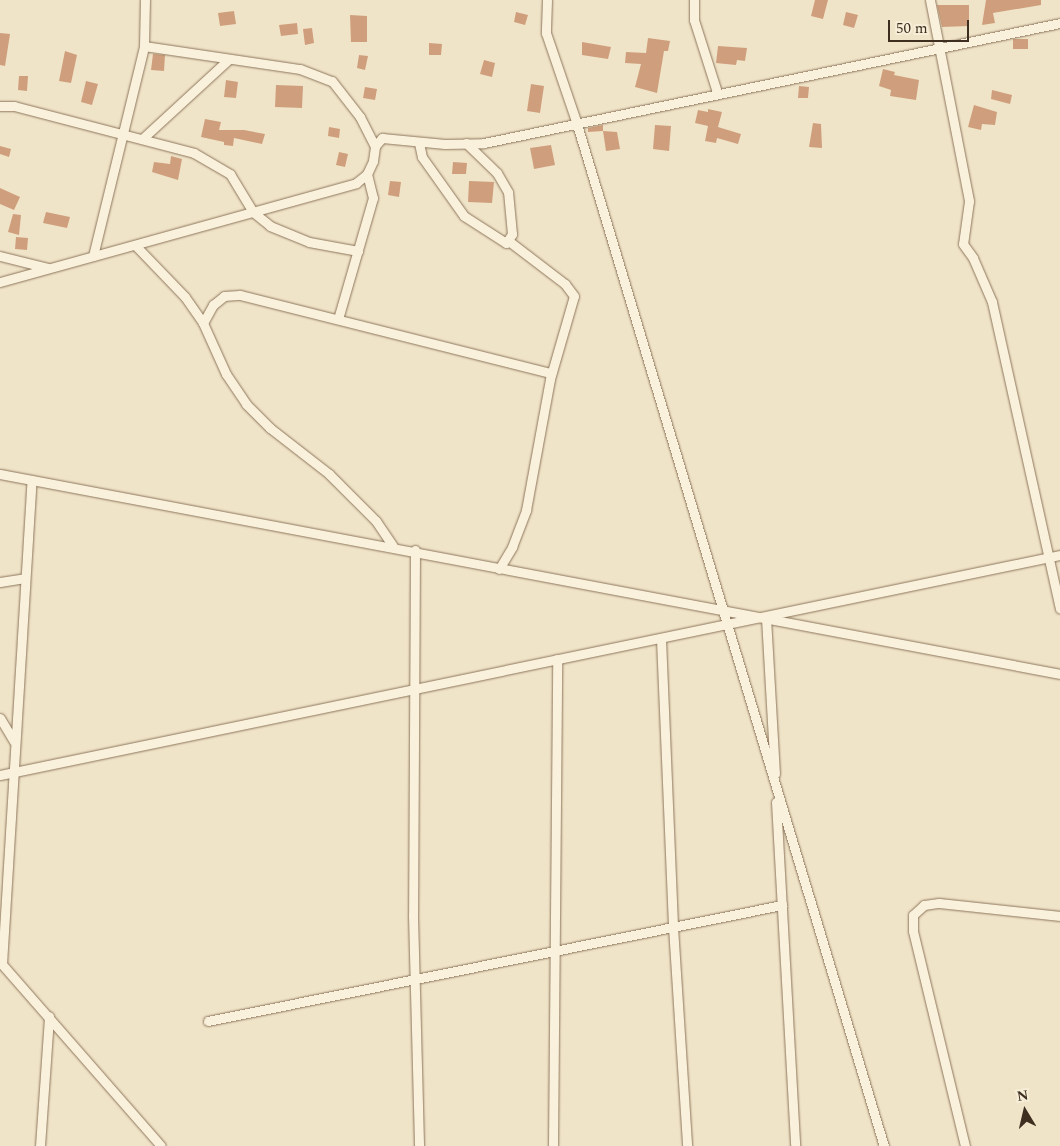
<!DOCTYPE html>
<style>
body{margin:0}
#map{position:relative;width:1060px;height:1146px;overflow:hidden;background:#f0e4c8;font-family:Spectral,serif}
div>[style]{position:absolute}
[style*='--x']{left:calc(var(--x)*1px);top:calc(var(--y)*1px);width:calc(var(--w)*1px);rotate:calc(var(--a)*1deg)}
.building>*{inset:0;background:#cf9f7d}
.roads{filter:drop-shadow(0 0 1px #8d765c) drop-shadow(0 0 1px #8d765c)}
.street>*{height:9px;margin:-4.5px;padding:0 4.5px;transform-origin:4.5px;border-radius:4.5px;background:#faf1dc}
span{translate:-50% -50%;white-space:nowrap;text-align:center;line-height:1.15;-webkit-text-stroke:4.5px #f7eed8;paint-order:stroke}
.north{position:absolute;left:1000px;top:1086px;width:50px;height:50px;-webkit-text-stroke:4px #f7eed8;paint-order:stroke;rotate:351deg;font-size:14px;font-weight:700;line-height:20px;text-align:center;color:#3d2e20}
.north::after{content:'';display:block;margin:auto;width:18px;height:22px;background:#3d2e20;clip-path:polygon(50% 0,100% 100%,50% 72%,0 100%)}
.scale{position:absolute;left:888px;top:20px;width:81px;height:22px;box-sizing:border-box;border:2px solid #3d2e20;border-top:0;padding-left:6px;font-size:15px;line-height:18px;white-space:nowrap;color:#3d2e20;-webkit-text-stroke:4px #f7eed8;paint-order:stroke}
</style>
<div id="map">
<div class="building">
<div style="clip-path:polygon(815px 0,828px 0,823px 19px,811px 16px)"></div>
<div style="clip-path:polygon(986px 0,1041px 0,1041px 5px,993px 13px,995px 23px,982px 25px)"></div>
<div style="clip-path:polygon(937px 5px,969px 5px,969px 26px,942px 27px)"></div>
<div style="clip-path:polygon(234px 11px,236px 24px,220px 26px,218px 13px)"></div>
<div style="clip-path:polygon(516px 12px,528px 15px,525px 25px,514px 22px)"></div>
<div style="clip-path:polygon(846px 12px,858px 15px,854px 28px,843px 25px)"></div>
<div style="clip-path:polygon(350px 15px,367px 16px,367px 42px,351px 42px)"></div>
<div style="clip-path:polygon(297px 23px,298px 34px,281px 36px,279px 25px)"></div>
<div style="clip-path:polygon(312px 28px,314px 43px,305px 45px,303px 29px)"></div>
<div style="clip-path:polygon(0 33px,10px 34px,5px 66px,0 65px)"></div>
<div style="clip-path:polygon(648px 38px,670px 41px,668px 51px,664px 51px,657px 93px,635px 87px,641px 64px,625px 63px,626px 52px,646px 53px)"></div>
<div style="clip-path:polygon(1013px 39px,1028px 39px,1028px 49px,1013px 49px)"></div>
<div style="clip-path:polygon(582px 42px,611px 47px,608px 59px,582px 55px)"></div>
<div style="clip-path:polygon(429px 43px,442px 44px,441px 55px,429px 55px)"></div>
<div style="clip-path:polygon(718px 46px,747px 48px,745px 61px,737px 60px,736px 65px,716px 63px)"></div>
<div style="clip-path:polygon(65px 51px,77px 55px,71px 83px,59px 81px)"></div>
<div style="clip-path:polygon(153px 54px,165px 55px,164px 71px,151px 70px)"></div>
<div style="clip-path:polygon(359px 55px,368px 56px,365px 70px,357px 68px)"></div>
<div style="clip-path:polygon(484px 60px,495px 63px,492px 77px,480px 74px)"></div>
<div style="clip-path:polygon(883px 69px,895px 72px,894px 75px,919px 80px,916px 100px,890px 96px,891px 90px,879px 86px)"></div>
<div style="clip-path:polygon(19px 76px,28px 76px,27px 91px,18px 90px)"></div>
<div style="clip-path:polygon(226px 80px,238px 82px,236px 98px,224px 97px)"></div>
<div style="clip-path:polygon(86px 81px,98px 84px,92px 105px,81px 102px)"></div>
<div style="clip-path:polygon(531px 84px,544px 86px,540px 113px,527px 111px)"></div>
<div style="clip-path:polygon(276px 85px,303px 86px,302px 108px,275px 107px)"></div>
<div style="clip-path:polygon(799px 86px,809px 87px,808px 98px,798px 98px)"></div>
<div style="clip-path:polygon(365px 87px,377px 89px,375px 100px,363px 98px)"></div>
<div style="clip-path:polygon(992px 90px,1012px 95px,1010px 104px,991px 99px)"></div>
<div style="clip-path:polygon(974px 105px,997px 112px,995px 125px,982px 124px,981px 130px,968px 127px)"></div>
<div style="clip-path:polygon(708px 109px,722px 112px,718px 127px,741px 134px,738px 144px,717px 138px,716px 143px,705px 141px,708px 126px,695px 123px,698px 110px,708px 112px)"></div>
<div style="clip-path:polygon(205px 119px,221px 122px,219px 130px,244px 130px,265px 134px,262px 144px,234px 138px,233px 146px,224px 145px,224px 142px,201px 137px)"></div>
<div style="clip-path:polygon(813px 123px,821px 124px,822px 148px,809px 147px)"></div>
<div style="clip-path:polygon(603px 125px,603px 131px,588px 132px,588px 128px)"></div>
<div style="clip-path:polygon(655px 125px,671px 126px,669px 151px,653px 149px)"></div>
<div style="clip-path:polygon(329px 127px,340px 129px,339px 138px,328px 136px)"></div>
<div style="clip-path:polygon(603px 131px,617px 132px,620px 149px,606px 151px)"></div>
<div style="clip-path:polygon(551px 145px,555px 165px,534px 169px,530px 148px)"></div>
<div style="clip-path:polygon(0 146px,11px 149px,9px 157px,0 154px)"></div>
<div style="clip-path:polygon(339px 152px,348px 154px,345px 167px,336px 165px)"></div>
<div style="clip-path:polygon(171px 156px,182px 159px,178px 180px,152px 172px,154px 162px,170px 164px)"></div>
<div style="clip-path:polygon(453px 162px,467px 163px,466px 174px,452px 174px)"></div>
<div style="clip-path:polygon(390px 181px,401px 182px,399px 197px,388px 195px)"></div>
<div style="clip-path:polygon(469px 181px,494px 182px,492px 203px,468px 202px)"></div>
<div style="clip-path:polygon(0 188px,20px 197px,14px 210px,0 204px)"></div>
<div style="clip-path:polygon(46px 212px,70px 217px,67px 228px,43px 223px)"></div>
<div style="clip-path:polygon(13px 214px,21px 215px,19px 235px,8px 232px)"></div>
<div style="clip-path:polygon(16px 237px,28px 238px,27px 250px,15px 249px)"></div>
</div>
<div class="roads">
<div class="street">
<div style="--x:547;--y:0;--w:33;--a:92"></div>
<div style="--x:546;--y:33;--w:93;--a:71.2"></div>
<div style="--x:576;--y:121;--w:1070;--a:73.28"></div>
<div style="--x:694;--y:0;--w:20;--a:90"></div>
<div style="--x:694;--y:20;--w:76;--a:72.3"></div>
<div style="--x:930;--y:0;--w:205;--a:79"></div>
<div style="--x:969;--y:201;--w:43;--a:97.9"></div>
<div style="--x:963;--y:244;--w:17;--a:54"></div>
<div style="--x:973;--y:258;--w:48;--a:66.6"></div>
<div style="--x:992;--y:302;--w:314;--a:77.5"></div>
<div style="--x:144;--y:46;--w:158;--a:8.4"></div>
<div style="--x:300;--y:69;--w:34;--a:21"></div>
<div style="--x:332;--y:81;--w:46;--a:52.1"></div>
<div style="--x:360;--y:117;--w:33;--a:63"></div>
<div style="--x:0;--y:106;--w:14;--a:0"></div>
<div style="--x:14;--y:106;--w:186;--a:14.6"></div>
<div style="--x:194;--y:153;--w:42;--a:30.3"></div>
<div style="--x:230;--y:174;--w:44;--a:58.8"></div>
<div style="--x:253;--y:212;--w:22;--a:39"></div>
<div style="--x:270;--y:226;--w:42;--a:22.3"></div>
<div style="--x:309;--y:242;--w:50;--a:10.4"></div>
<div style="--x:142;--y:139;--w:118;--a:-42.6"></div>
<div style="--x:419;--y:143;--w:14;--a:78"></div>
<div style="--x:422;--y:157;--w:72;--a:54.6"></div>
<div style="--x:464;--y:216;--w:50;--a:32.7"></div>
<div style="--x:506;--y:243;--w:11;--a:-56"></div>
<div style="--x:512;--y:234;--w:42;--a:-95.4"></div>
<div style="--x:508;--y:192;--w:22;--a:-120"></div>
<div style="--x:497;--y:173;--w:43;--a:-135.9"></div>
<div style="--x:135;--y:245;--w:72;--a:46.1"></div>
<div style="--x:185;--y:297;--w:32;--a:55"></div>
<div style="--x:203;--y:323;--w:56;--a:65.7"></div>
<div style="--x:226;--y:374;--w:36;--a:56"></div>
<div style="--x:246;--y:404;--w:34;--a:45"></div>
<div style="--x:270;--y:428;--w:75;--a:37.9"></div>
<div style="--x:329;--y:474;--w:66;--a:45"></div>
<div style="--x:376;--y:521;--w:30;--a:56"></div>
<div style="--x:0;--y:256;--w:49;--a:14"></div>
<div style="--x:93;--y:256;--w:216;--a:-76.3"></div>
<div style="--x:144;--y:46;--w:46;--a:-88.8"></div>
<div style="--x:0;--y:282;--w:370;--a:-15.5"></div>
<div style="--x:356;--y:183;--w:14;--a:-39"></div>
<div style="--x:367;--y:174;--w:14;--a:-65"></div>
<div style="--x:373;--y:161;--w:15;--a:-82"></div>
<div style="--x:375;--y:146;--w:11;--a:-49"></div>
<div style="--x:382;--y:138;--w:63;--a:5.4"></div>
<div style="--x:445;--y:144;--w:39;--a:-1"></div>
<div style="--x:484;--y:143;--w:588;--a:-11.77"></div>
<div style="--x:338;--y:319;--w:126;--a:-73.9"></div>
<div style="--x:373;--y:198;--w:25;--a:-104"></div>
<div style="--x:203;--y:323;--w:21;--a:-61"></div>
<div style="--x:213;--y:305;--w:14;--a:-39"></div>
<div style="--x:224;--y:296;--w:16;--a:-4"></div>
<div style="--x:240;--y:295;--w:321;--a:14.1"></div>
<div style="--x:0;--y:474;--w:1079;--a:10.68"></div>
<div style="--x:415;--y:550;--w:365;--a:90.3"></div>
<div style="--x:413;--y:915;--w:231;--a:88.5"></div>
<div style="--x:499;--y:569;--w:26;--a:-59"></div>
<div style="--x:512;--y:547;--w:40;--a:-69"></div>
<div style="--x:526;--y:510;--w:133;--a:-79.6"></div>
<div style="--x:550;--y:379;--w:86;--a:-73.9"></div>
<div style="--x:574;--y:296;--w:15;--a:-127"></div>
<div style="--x:565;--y:284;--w:69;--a:-142.6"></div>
<div style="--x:0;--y:582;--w:25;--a:-9"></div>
<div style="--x:766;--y:618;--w:156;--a:86.7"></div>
<div style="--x:661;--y:639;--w:288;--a:87.6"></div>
<div style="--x:673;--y:927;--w:219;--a:86.3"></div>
<div style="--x:0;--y:718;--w:27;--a:59"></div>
<div style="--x:0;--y:775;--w:1083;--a:-11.73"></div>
<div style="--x:776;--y:802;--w:345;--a:86.8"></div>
<div style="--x:0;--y:962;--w:244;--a:48.8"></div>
<div style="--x:2;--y:964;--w:485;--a:-86.5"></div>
<div style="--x:208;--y:1021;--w:586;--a:-11.43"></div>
<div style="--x:40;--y:1146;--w:130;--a:-86"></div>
<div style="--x:553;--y:1146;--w:487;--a:-89.5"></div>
<div style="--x:965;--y:1146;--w:221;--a:-103.6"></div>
<div style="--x:913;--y:931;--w:16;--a:-90"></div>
<div style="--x:913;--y:915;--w:15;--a:-42"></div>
<div style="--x:924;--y:905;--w:15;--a:-8"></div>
<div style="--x:939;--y:903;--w:122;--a:6.1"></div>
</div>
</div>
<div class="north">N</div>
<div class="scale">50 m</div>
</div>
